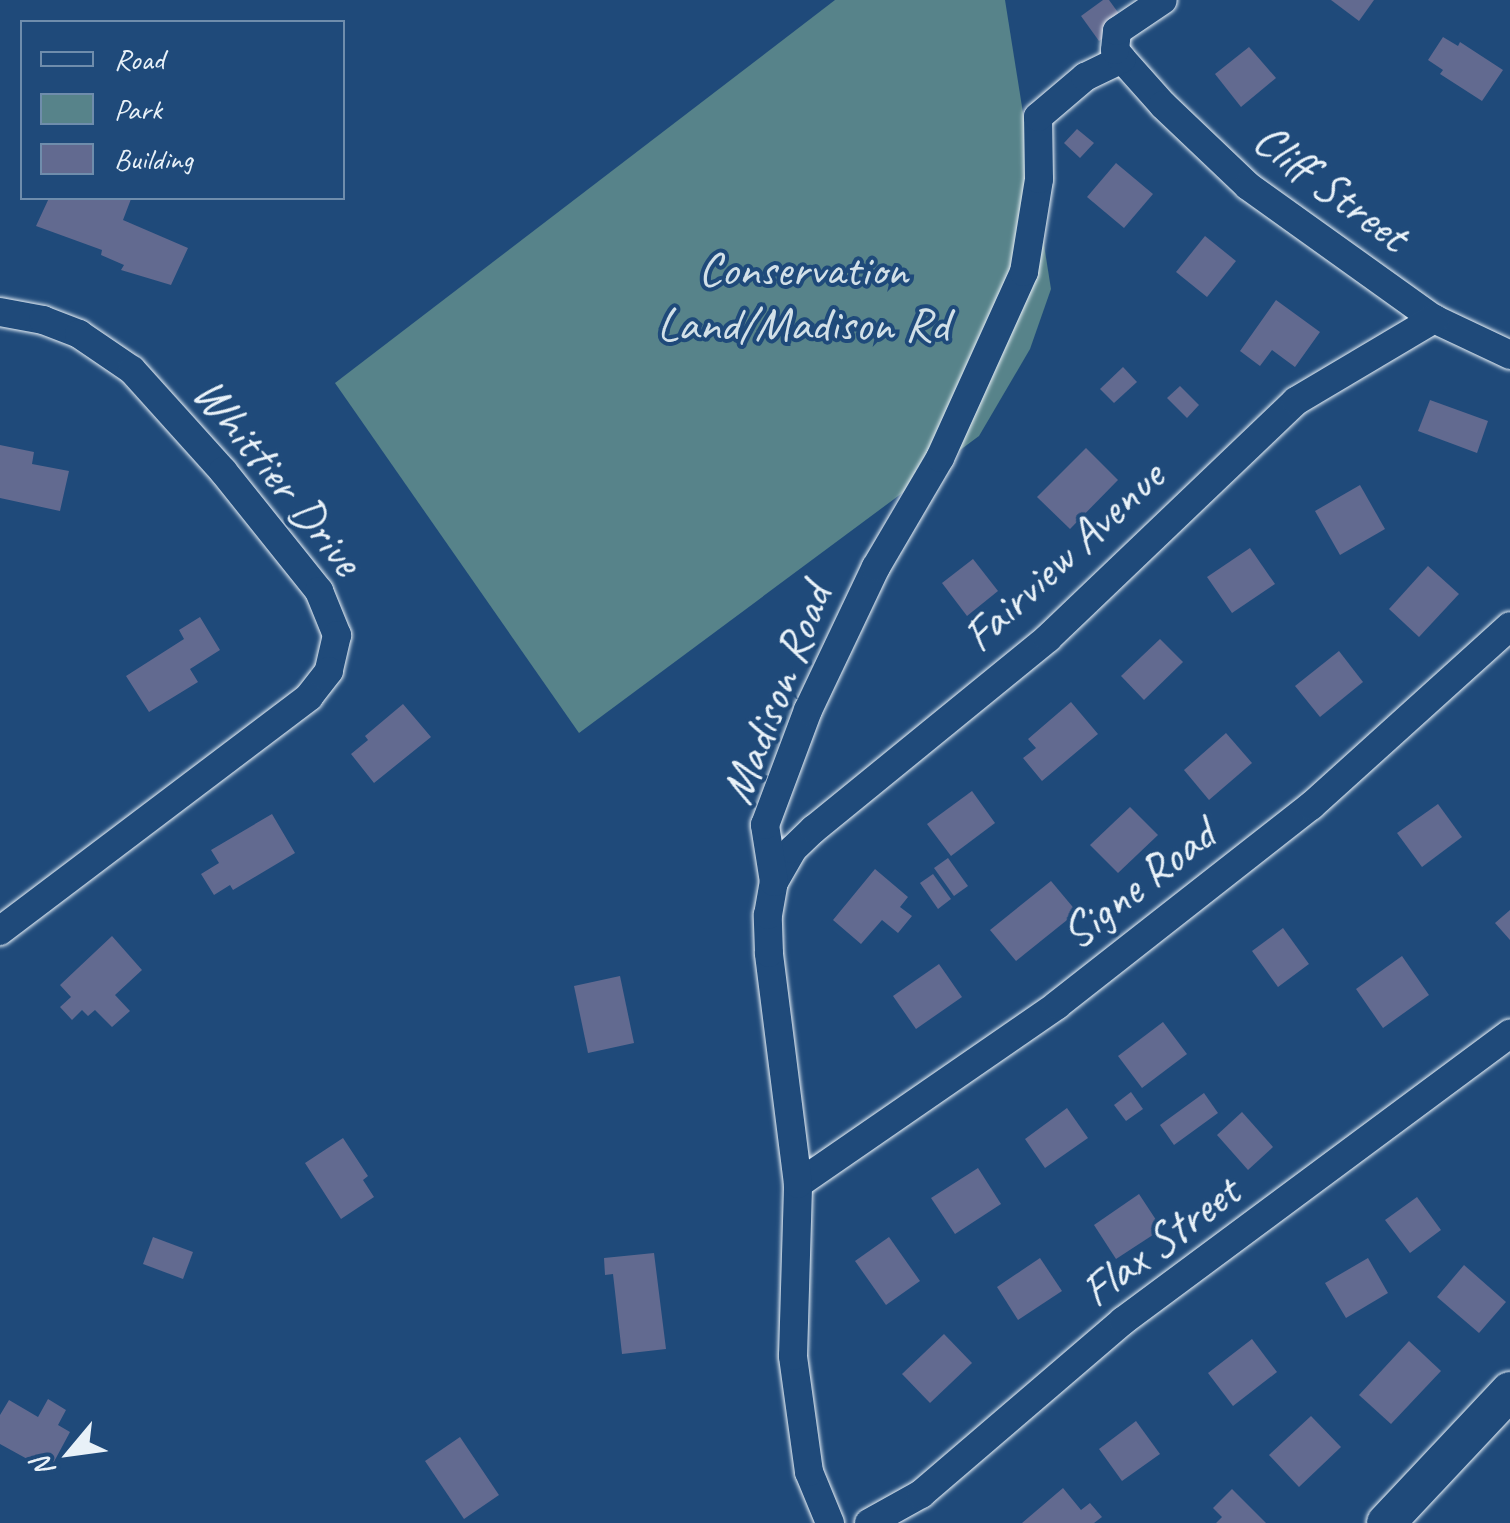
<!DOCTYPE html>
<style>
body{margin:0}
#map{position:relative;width:1510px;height:1523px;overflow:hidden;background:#1f4a7a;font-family:Caveat,sans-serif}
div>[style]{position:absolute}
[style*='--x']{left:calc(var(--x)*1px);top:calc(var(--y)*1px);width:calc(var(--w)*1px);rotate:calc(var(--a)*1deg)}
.green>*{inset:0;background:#57838a}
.building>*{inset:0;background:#626a90}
.roads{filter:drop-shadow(0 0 2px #e8f1f8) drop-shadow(0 0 2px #e8f1f8)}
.street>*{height:28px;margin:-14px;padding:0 14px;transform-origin:14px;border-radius:14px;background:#1f4a7a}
.secondary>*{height:38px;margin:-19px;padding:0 19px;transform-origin:19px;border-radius:19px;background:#1f4a7a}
span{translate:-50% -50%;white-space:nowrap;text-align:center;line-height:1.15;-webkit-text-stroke:8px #1f4a7a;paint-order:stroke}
.street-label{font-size:48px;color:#e8f1f8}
.park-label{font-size:48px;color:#d2e0e8}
.legend{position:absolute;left:20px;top:20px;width:325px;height:180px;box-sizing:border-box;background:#1f4a7a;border:2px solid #6f8dac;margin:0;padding:12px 18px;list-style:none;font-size:30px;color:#e8f1f8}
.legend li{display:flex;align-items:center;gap:20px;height:50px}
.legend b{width:50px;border:2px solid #6f8dac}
.north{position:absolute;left:20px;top:1403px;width:100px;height:100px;-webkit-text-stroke:8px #1f4a7a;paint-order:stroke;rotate:241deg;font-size:28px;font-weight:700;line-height:40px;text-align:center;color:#e8f1f8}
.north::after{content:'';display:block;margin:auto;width:35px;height:45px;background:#e8f1f8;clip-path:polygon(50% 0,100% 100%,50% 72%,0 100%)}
</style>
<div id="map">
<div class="green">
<div style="clip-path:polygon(835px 0,1005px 0,1051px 289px,1030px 349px,979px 436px,579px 733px,335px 383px)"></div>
</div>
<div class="building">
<div style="clip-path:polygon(1103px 0,1109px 0,1125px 22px,1099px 41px,1081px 16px)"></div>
<div style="clip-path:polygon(1331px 0,1374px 0,1359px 21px)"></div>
<div style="clip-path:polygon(1443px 37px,1458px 46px,1460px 42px,1503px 70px,1482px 101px,1440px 74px,1443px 70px,1428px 60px)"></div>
<div style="clip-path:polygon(1249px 47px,1276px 78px,1241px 107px,1215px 74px)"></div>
<div style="clip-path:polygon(1077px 129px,1094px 143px,1080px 158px,1064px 143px)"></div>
<div style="clip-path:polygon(1116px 163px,1153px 194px,1124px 228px,1087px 197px)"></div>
<div style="clip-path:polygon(49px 198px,131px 199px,123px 220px,188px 248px,171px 285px,121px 270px,124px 265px,101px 255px,102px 250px,36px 226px)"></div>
<div style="clip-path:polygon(1205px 236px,1236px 261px,1207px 297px,1176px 272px)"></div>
<div style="clip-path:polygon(1276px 300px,1320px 332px,1295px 367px,1272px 350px,1260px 366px,1240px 351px)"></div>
<div style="clip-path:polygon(1123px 367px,1137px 382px,1114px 403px,1100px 389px)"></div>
<div style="clip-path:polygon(1180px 386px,1199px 405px,1187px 418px,1167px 398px)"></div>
<div style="clip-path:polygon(1430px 400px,1488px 421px,1477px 453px,1418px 431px)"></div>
<div style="clip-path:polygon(0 445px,34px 452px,32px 464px,69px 471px,60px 511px,0 498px)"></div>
<div style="clip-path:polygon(1086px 448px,1118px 480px,1070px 529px,1037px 497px)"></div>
<div style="clip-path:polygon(1360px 485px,1385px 529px,1340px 555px,1315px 511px)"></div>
<div style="clip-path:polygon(1250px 548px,1275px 584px,1232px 613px,1207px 577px)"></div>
<div style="clip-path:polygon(973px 559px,998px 591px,967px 616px,942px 583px)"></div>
<div style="clip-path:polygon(1428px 566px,1459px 594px,1419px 637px,1389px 609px)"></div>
<div style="clip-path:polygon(200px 617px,220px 650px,190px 669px,198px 682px,149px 712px,126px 676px,184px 639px,179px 630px)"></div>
<div style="clip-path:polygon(1160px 639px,1183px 662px,1144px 700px,1121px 676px)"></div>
<div style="clip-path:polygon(1339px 651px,1363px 682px,1320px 717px,1295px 686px)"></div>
<div style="clip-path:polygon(1071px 702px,1098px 734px,1042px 781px,1023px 758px,1036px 748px,1028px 739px)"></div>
<div style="clip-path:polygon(403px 704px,431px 737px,374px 783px,351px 754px,368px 740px,365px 736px)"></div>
<div style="clip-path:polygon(1226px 733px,1252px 763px,1209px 800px,1184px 770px)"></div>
<div style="clip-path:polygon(972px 791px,995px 823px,951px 856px,927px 824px)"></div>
<div style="clip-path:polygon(1438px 804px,1462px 837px,1422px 867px,1397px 833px)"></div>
<div style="clip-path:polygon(1130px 807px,1158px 835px,1118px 873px,1090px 845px)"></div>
<div style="clip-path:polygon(272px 814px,295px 853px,233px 890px,230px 885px,214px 895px,201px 874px,219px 863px,211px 850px)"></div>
<div style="clip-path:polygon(948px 858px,968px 886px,954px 896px,934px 868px)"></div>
<div style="clip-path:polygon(875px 869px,908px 897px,900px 907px,912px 916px,898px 933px,882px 920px,861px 944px,833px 920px)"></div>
<div style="clip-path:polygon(933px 874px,951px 899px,938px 909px,920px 883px)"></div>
<div style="clip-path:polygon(1051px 881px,1077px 912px,1016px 961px,990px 930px)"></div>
<div style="clip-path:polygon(1510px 910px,1510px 940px,1495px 923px)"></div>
<div style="clip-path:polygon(1283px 928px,1309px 964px,1278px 987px,1252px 951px)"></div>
<div style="clip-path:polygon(112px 936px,142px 970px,115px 995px,130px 1011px,112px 1027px,95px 1010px,88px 1016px,82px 1010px,72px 1020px,60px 1007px,71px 997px,60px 985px)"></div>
<div style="clip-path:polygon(1402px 956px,1429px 995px,1383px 1028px,1356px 989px)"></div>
<div style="clip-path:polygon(939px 964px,962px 997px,916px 1029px,893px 996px)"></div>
<div style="clip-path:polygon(620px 976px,634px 1043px,588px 1053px,574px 986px)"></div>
<div style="clip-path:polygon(1163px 1022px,1187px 1054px,1142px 1088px,1118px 1056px)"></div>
<div style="clip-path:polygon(1131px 1092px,1143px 1109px,1126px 1121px,1114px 1105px)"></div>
<div style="clip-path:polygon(1204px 1093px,1218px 1113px,1174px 1145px,1160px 1125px)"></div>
<div style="clip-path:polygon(1067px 1108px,1088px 1138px,1045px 1168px,1025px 1139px)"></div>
<div style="clip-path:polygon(1242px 1112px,1273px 1147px,1248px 1170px,1217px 1135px)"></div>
<div style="clip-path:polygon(343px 1138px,368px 1176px,363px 1180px,374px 1197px,341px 1219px,305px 1163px)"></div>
<div style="clip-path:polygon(978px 1168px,1001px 1204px,955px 1234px,931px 1198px)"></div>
<div style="clip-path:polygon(1139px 1194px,1162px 1229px,1116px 1259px,1094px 1225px)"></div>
<div style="clip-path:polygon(1417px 1197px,1441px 1230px,1410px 1253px,1385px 1220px)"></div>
<div style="clip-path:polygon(153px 1237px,193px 1252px,183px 1279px,143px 1264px)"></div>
<div style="clip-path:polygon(889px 1237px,920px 1281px,886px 1305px,855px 1261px)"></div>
<div style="clip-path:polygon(654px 1253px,666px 1349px,622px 1354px,613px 1274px,605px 1275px,604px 1258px)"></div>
<div style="clip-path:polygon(1040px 1258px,1062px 1291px,1018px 1320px,997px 1287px)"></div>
<div style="clip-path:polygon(1368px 1258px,1388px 1293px,1346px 1318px,1325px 1283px)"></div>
<div style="clip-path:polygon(1464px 1265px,1506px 1302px,1479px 1333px,1437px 1297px)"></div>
<div style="clip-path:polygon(944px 1334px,972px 1363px,930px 1403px,902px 1374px)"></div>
<div style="clip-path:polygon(1252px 1339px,1277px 1372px,1233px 1406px,1208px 1373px)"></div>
<div style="clip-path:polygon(1409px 1341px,1441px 1371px,1391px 1424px,1359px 1395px)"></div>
<div style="clip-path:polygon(48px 1399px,66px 1410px,58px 1425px,70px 1432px,49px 1471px,0 1444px,0 1415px,9px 1400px,38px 1417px)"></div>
<div style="clip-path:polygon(1311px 1416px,1341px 1447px,1299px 1487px,1269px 1455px)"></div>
<div style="clip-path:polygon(1136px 1421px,1160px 1454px,1122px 1481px,1099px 1449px)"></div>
<div style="clip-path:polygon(460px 1437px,499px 1495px,464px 1519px,425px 1461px)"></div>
<div style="clip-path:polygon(1063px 1488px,1081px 1510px,1090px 1503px,1102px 1517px,1094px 1523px,1022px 1523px)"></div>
<div style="clip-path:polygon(1232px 1489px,1266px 1523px,1216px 1523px,1222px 1517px,1213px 1508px)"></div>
</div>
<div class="roads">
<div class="street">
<div style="--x:1122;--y:59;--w:62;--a:48.3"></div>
<div style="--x:1163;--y:105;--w:117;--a:43.6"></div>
<div style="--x:1248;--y:186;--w:229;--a:35.6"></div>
<div style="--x:1434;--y:319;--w:84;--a:25.3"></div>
<div style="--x:0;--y:312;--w:44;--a:10.5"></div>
<div style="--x:43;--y:320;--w:39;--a:21"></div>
<div style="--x:79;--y:334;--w:64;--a:34.2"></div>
<div style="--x:132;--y:370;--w:136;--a:48"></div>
<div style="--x:223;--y:471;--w:154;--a:51.3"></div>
<div style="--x:319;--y:591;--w:48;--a:67.8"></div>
<div style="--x:337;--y:635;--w:37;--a:103"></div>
<div style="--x:329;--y:671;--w:33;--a:128"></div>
<div style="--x:309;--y:697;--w:388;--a:142.9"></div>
<div style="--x:774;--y:882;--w:38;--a:-60"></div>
<div style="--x:793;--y:849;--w:29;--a:-44"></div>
<div style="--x:814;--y:829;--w:302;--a:-39.2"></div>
<div style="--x:1048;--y:638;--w:343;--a:-43.7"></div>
<div style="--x:1296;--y:401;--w:161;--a:-30.7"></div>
<div style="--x:798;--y:1184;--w:315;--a:-34.6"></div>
<div style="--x:1057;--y:1005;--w:323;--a:-38.1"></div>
<div style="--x:1311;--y:806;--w:268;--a:-42.1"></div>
<div style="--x:830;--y:1523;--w:55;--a:-112.4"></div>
<div style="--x:809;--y:1472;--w:117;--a:-97.9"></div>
<div style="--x:793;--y:1356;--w:172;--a:-88.3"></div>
<div style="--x:798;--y:1184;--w:233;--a:-97.2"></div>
<div style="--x:769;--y:953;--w:38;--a:-92"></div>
<div style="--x:768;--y:915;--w:34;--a:-80"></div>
<div style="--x:774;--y:882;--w:58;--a:-99"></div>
<div style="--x:765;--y:825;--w:123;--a:-69.5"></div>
<div style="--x:808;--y:710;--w:158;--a:-64.6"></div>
<div style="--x:876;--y:567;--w:126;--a:-59.6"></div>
<div style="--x:940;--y:458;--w:204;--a:-65.7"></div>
<div style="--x:1024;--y:272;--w:94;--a:-80.8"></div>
<div style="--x:1039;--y:179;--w:62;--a:-90.9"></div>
<div style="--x:1038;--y:117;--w:62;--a:-40.4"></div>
<div style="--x:1085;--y:77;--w:41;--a:-25.9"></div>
<div style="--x:1122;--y:59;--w:11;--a:-128"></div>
<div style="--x:1115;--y:50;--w:19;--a:-84"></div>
<div style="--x:1117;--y:31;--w:55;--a:-34"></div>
<div style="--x:869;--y:1523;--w:60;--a:-29.1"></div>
<div style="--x:921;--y:1494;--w:266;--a:-40.6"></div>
<div style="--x:1123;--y:1321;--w:482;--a:-36.6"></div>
</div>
<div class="secondary">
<div style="--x:1386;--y:1523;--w:181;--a:-46.8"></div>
</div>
</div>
<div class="street-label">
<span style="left:1331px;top:187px;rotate:37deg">Cliff Street</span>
<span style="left:278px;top:476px;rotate:51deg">Whittier Drive</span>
<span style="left:1063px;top:556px;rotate:-43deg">Fairview Avenue</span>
<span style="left:776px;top:694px;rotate:-69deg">Madison Road</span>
<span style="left:1138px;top:884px;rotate:-38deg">Signe Road</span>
<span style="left:1160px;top:1241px;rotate:-37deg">Flax Street</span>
</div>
<div class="park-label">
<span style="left:803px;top:297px">Conservation<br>Land/Madison Rd</span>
</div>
<ul class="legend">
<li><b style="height:12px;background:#1f4a7a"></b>Road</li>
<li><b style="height:28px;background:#57838a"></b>Park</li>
<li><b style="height:28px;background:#626a90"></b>Building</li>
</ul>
<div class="north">N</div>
</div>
